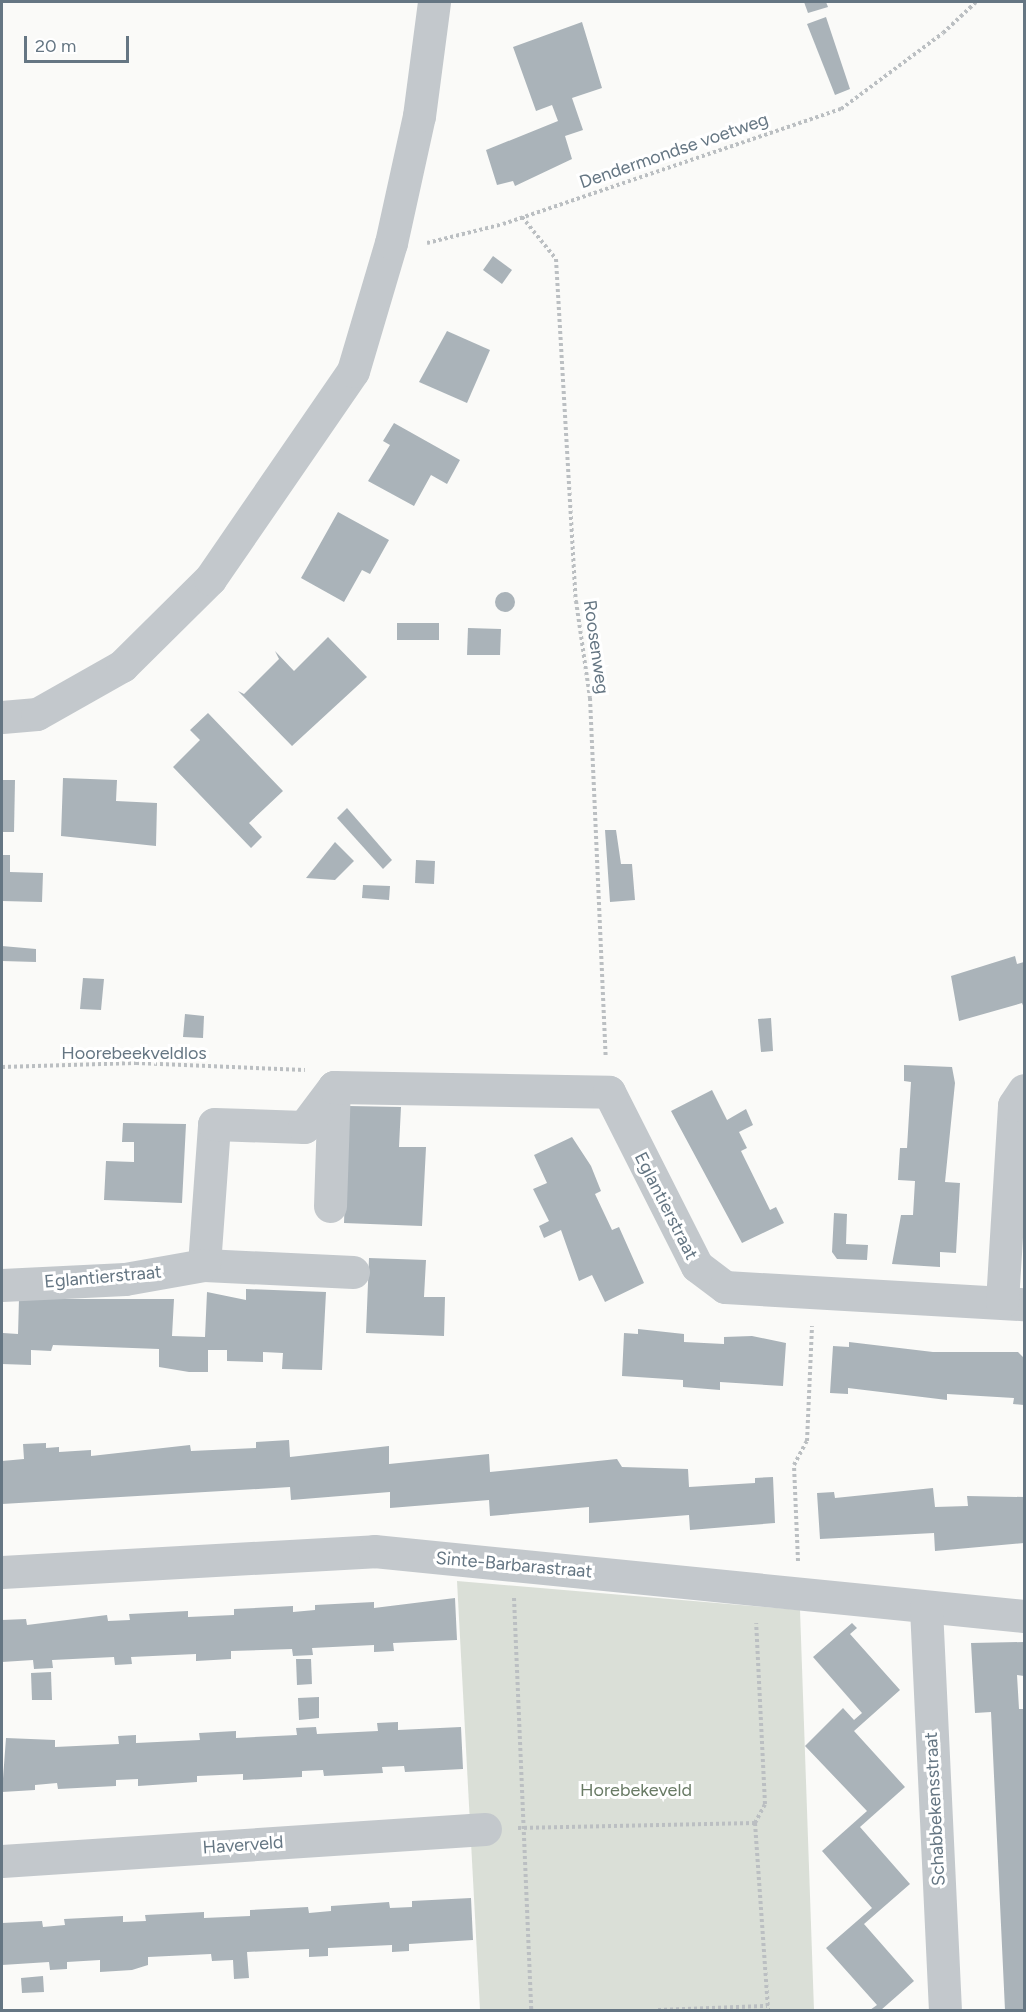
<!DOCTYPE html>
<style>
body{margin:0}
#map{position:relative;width:1026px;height:2012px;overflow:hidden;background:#fafaf8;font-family:Figtree,sans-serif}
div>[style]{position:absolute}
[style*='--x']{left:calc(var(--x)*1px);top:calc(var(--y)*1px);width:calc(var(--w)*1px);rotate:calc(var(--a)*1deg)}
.green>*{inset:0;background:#dadfd7}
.building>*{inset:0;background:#aab3b9}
.round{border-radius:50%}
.path>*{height:4px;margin-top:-2px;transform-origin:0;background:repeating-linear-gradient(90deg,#bbbfc2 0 3px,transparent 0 6px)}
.minor>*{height:33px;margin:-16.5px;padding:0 16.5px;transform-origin:16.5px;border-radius:16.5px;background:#c3c8cc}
span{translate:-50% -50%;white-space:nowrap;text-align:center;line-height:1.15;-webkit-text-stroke:6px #fff;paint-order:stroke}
.street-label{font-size:18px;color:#657683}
.park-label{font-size:18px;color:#687a64}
.frame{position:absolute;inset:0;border:3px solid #657683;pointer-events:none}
.scale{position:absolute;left:24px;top:36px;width:105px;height:27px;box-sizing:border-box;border:3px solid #657683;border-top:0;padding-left:8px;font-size:18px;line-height:21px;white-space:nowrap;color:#657683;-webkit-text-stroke:4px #fff;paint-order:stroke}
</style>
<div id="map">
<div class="green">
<div style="clip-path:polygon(457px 1581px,800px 1610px,814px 2010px,480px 2010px)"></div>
</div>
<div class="building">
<div style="clip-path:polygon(804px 2px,826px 2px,828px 7px,808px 13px)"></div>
<div style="clip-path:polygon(826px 17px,850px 89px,835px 95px,807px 24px)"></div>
<div style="clip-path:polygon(582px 22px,602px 88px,572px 98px,583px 130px,565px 136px,572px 159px,515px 186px,513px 181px,497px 185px,486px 150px,558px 121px,552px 105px,536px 111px,513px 47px)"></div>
<div style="clip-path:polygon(493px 256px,512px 270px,502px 284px,483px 270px)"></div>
<div style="clip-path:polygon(447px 331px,490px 350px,467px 403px,419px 382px)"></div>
<div style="clip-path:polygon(394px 423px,460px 460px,447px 484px,431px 475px,414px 506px,368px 481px,390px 445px,383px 441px)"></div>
<div style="clip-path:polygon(338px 512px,389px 540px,370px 574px,362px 570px,344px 602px,301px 578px)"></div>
<div class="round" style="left:495px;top:592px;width:20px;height:20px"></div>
<div style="clip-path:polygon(397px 623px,439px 623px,439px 640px,397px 640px)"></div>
<div style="clip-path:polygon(468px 628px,501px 629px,500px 655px,467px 655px)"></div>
<div style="clip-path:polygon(328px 637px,367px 677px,292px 746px,238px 691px,244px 694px,279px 659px,275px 651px,294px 671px)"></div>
<div style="clip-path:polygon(208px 713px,283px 791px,249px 823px,262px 837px,251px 848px,173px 767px,200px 740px,190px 730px)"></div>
<div style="clip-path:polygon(63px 778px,117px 780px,116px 801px,157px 803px,156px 846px,61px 836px)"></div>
<div style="clip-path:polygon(2px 780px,15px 780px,14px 832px,2px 832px)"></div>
<div style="clip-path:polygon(347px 808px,392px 860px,383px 869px,337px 818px)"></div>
<div style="clip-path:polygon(605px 830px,616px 830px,621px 864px,632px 864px,635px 900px,610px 902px)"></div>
<div style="clip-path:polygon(335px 842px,354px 861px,335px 880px,306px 878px)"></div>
<div style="clip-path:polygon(2px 855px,10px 855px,10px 872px,43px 873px,42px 902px,2px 901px)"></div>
<div style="clip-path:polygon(416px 860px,435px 861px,434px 884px,415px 883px)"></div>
<div style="clip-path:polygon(363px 885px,390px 886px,389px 900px,362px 898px)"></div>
<div style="clip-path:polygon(2px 946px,36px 949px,36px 962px,2px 961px)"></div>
<div style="clip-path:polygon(1015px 956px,1017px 964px,1024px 962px,1024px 1008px,1022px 1003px,959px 1021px,951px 976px)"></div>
<div style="clip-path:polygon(83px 978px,104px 979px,101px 1010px,80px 1009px)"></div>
<div style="clip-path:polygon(185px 1014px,204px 1016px,203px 1038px,183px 1037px)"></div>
<div style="clip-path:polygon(771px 1018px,773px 1051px,761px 1052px,758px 1019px)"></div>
<div style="clip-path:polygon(904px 1065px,952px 1067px,955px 1083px,945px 1182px,960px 1183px,956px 1253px,940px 1252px,940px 1267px,892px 1264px,901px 1215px,913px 1215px,915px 1181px,898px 1180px,900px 1148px,907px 1148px,911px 1082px,904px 1081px)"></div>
<div style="clip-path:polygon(712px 1090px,727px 1120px,746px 1109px,753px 1125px,739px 1132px,747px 1148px,741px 1151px,770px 1210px,776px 1207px,784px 1223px,742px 1243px,671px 1111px)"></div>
<div style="clip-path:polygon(348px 1106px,401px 1107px,399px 1147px,426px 1147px,422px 1226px,344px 1223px)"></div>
<div style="clip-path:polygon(123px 1123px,186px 1124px,182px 1203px,104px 1200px,106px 1161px,134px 1162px,134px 1142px,122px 1142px)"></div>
<div style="clip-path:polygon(572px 1137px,591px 1166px,601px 1191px,595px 1194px,612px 1230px,619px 1227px,644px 1283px,605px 1302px,592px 1275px,579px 1281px,561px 1230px,544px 1238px,539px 1226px,549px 1221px,533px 1189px,547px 1183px,534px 1155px)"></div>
<div style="clip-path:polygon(834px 1213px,847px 1214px,846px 1244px,868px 1245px,867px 1260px,837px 1259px,832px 1252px)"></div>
<div style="clip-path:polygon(369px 1258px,426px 1260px,424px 1297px,445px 1297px,444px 1336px,366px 1333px)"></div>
<div style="clip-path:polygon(246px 1289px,326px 1292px,322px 1370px,282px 1369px,283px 1353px,263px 1352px,263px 1362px,227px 1361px,227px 1350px,208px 1350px,208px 1372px,189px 1372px,159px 1367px,159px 1349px,53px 1345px,51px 1351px,31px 1350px,31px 1365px,2px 1364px,3px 1333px,18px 1334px,19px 1299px,174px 1299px,172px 1336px,205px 1337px,207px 1292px,246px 1300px)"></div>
<div style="clip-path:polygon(638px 1329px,684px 1334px,684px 1342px,724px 1344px,724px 1337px,752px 1336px,786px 1343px,783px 1386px,720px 1382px,720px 1390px,683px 1387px,683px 1380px,622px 1376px,624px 1333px,638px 1334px)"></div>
<div style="clip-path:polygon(849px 1342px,933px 1352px,1018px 1352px,1024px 1358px,1024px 1405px,1013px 1404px,1014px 1398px,947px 1394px,947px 1400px,848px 1388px,848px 1394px,830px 1393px,833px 1346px,849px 1347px)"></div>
<div style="clip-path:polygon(289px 1440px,290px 1457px,389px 1446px,389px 1464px,489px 1454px,490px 1472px,617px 1459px,622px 1467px,688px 1469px,689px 1487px,755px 1483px,755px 1478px,773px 1477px,775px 1523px,690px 1530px,689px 1515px,589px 1523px,589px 1507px,490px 1516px,489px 1500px,390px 1508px,390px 1492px,291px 1500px,290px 1487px,2px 1504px,2px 1461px,24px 1459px,23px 1444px,46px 1443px,46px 1448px,59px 1447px,59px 1452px,91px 1450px,91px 1456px,190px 1445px,191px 1451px,256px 1448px,256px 1442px)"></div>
<div style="clip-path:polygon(933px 1488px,935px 1507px,968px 1506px,967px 1496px,1024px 1497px,1024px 1543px,935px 1551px,934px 1533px,820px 1539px,817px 1493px,834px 1492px,835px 1498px)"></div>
<div style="clip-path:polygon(455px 1598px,457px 1640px,393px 1643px,394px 1651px,374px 1652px,374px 1645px,312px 1648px,313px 1655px,293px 1656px,292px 1649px,231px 1651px,231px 1659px,196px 1661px,196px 1654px,131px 1657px,132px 1664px,115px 1665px,114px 1657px,52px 1660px,53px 1668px,34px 1669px,33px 1660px,2px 1662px,2px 1620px,26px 1619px,27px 1625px,107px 1615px,108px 1621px,130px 1620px,129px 1614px,188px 1611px,188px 1617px,234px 1615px,234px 1609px,293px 1606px,293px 1612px,315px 1610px,315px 1605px,374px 1602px,374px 1608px)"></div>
<div style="clip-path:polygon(852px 1623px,857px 1628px,850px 1634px,900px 1690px,854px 1731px,905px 1787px,860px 1827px,910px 1884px,864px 1924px,914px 1981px,881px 2010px,870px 2010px,877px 2005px,826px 1948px,872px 1908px,822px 1851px,867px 1811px,805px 1746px,843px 1708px,854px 1720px,862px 1713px,813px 1657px)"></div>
<div style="clip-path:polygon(1024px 1642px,1024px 1676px,1017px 1675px,1019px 1709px,1024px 1709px,1024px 2010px,1005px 2010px,991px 1712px,975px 1713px,971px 1643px)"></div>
<div style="clip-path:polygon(296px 1659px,311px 1659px,312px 1684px,297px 1685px)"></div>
<div style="clip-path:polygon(51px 1672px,52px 1700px,32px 1700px,31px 1673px)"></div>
<div style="clip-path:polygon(319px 1697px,319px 1718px,299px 1720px,298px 1698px)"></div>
<div style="clip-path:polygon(398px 1722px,398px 1730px,461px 1727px,463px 1769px,405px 1772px,404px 1766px,382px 1767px,383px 1773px,324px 1776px,323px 1770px,302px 1771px,302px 1777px,243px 1780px,243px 1774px,197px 1776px,197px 1782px,138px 1786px,138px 1779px,116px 1780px,116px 1786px,58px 1789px,57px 1783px,35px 1785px,35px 1790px,2px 1792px,6px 1738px,55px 1740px,55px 1747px,119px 1744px,118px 1736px,136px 1735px,136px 1743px,200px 1740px,199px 1733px,236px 1731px,236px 1738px,297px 1735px,296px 1728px,316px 1727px,317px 1734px,378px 1731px,377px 1723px)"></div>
<div style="clip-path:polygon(471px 1898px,473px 1940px,409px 1944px,409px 1951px,392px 1952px,392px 1945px,328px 1948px,328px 1956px,309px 1957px,309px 1949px,247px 1952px,249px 1978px,234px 1979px,233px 1960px,212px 1961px,211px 1954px,148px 1957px,148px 1965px,132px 1970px,100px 1972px,100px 1960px,67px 1962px,67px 1969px,50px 1970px,49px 1962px,2px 1965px,2px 1923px,42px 1921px,43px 1927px,65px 1925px,64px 1919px,123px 1916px,123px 1922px,146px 1921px,145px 1915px,204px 1912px,204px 1918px,250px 1916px,250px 1910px,308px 1907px,309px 1913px,331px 1911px,331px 1906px,389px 1902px,390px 1908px,412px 1907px,412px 1901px)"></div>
<div style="clip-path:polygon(43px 1976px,44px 1992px,22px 1993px,21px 1978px)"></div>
</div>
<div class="path">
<div style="--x:522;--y:217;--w:54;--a:51"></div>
<div style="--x:556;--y:259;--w:343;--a:86.7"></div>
<div style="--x:576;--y:601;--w:98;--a:81.8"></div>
<div style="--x:590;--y:698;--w:360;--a:87.5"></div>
<div style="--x:427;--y:243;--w:78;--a:-14"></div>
<div style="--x:503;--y:224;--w:357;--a:-18.8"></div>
<div style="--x:841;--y:109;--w:127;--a:-36.7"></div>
<div style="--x:943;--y:33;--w:45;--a:-43.2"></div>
<div style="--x:2;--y:1067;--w:134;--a:-1.7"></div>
<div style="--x:136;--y:1063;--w:169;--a:2.4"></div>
<div style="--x:798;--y:1561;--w:96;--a:-92.4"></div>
<div style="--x:794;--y:1465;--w:27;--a:-62"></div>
<div style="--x:807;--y:1441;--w:115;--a:-87.5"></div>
<div style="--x:514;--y:1598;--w:412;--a:87.6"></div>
<div style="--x:755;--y:1823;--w:187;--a:86"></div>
<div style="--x:518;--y:1828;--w:237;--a:-1.2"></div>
<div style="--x:755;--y:1823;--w:21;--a:-62"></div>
<div style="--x:765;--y:1804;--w:181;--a:-92.8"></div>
<div style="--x:658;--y:2010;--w:109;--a:-2.1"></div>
</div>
<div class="minor">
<div style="--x:2;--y:717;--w:35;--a:-5"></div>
<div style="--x:37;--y:714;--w:98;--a:-29.5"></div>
<div style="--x:122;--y:666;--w:124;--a:-44.7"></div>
<div style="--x:210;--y:579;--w:252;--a:-55.5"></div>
<div style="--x:353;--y:371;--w:134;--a:-73.5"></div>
<div style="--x:391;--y:243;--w:130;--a:-77.6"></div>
<div style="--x:419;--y:116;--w:115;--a:-82.5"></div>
<div style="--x:330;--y:1206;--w:119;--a:-88.1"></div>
<div style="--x:353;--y:1272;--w:149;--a:-177.3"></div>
<div style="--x:204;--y:1265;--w:141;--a:-85.9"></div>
<div style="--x:214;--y:1124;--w:90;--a:1.9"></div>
<div style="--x:304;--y:1127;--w:50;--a:-53.1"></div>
<div style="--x:334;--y:1087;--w:275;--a:1"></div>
<div style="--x:609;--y:1092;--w:195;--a:63.2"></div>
<div style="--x:697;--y:1266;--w:35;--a:37"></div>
<div style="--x:725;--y:1287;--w:299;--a:3.3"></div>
<div style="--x:2;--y:1285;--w:123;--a:-2.8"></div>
<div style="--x:125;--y:1279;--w:80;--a:-10"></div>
<div style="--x:1002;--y:1302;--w:197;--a:-86.5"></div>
<div style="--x:1014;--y:1105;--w:18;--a:-56"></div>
<div style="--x:2;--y:1572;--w:373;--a:-3.2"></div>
<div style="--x:374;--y:1551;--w:653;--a:5.71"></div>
<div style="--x:926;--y:1608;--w:402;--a:87.3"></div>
<div style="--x:2;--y:1861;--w:484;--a:-3.8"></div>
</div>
<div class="street-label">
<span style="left:674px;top:151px;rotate:-19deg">Dendermondse voetweg</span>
<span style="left:596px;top:647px;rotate:82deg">Roosenweg</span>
<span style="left:134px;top:1053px">Hoorebeekveldlos</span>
<span style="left:666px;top:1206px;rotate:63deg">Eglantierstraat</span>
<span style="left:103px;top:1277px;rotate:-5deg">Eglantierstraat</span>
<span style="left:514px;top:1565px;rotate:5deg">Sinte-Barbarastraat</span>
<span style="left:935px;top:1809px;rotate:-93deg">Schabbekensstraat</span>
<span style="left:243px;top:1845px;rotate:-4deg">Haverveld</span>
</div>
<div class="park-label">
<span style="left:636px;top:1790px">Horebekeveld</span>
</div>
<div class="frame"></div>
<div class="scale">20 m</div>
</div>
